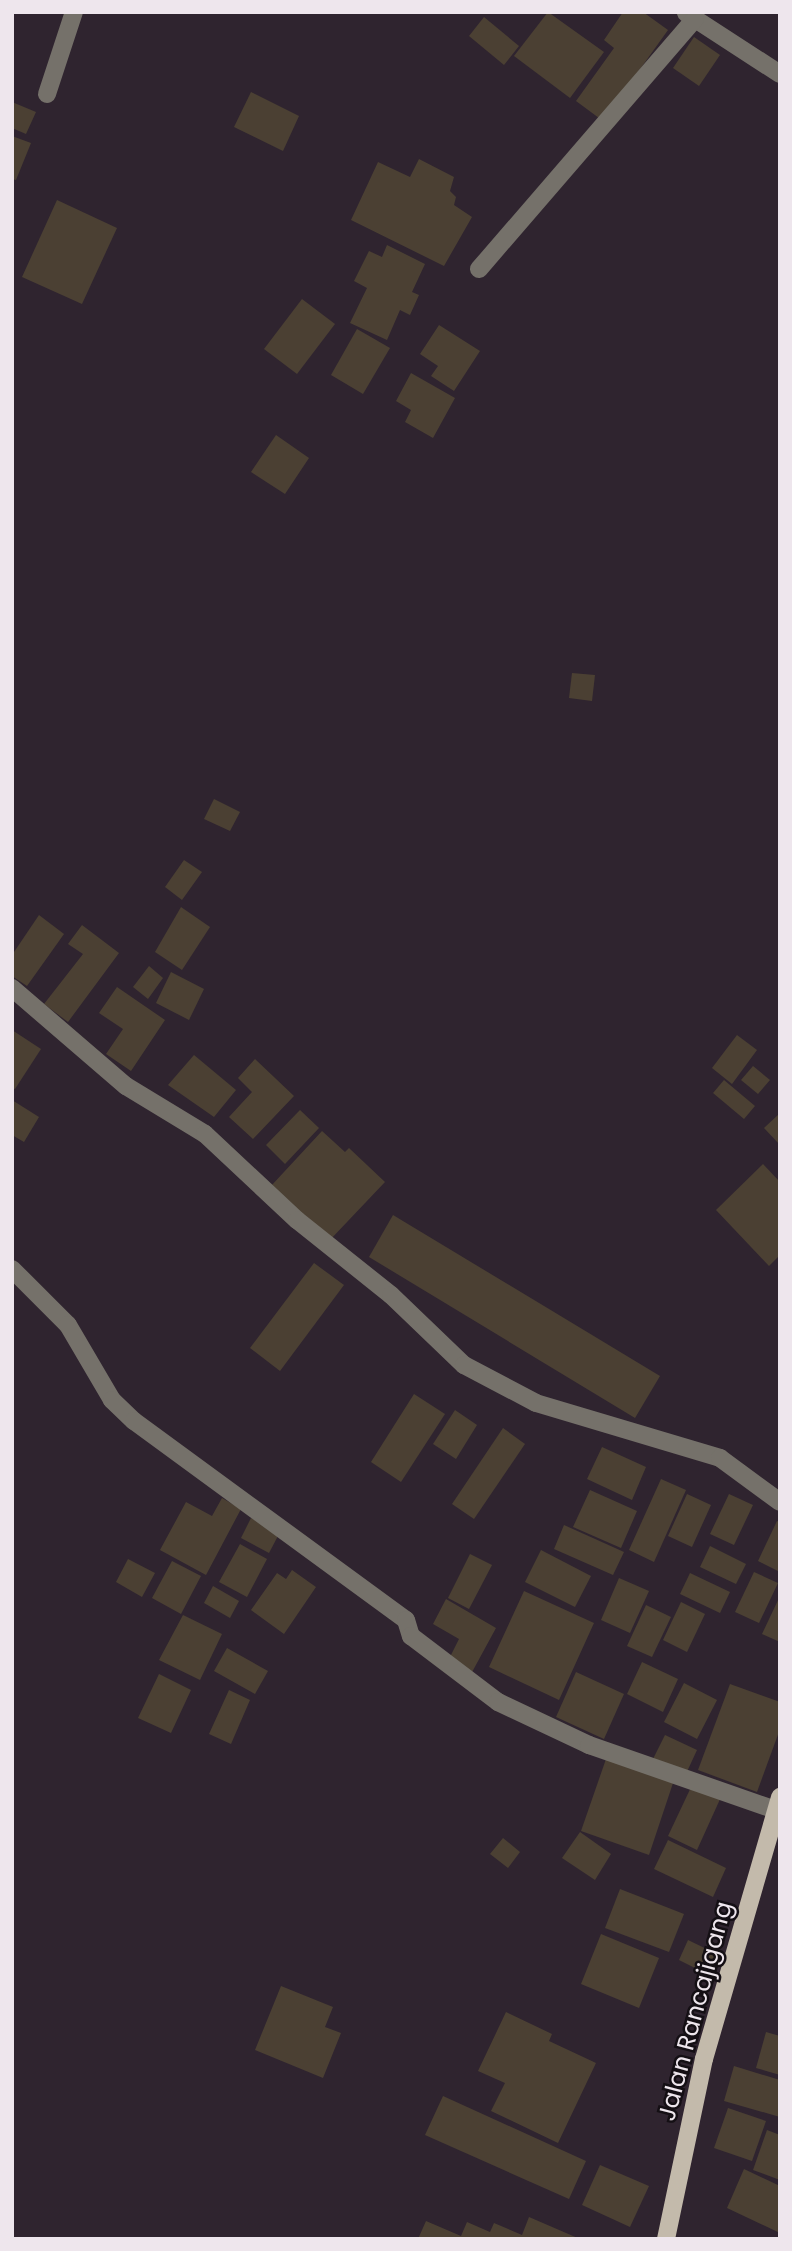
<!DOCTYPE html>
<style>
body{margin:0}
#map{position:relative;width:792px;height:2251px;overflow:hidden;background:#2f242f;font-family:Poppins,sans-serif}
div>[style]{position:absolute}
[style*='--x']{left:calc(var(--x)*1px);top:calc(var(--y)*1px);width:calc(var(--w)*1px);rotate:calc(var(--a)*1deg)}
.building>*{inset:0;background:#4b4033}
.minor>*{height:18px;margin:-9px;padding:0 9px;transform-origin:9px;border-radius:9px;background:#75716a}
.major>*{height:18px;margin:-9px;padding:0 9px;transform-origin:9px;border-radius:9px;background:#c3baab}
span{translate:-50% -50%;white-space:nowrap;text-align:center;line-height:1.15;-webkit-text-stroke:5px #140f14;paint-order:stroke}
.street-label{font-size:24px;color:#eee6ed}
.frame{position:absolute;inset:0;border:14px solid #eee6ed;pointer-events:none}
</style>
<div id="map">
<div class="building">
<div style="clip-path:polygon(548px 12px,604px 52px,570px 98px,514px 56px)"></div>
<div style="clip-path:polygon(623px 12px,643px 12px,668px 30px,603px 121px,576px 101px,614px 48px,604px 40px)"></div>
<div style="clip-path:polygon(484px 17px,519px 46px,504px 65px,469px 36px)"></div>
<div style="clip-path:polygon(694px 37px,720px 55px,699px 86px,673px 68px)"></div>
<div style="clip-path:polygon(251px 92px,299px 116px,283px 151px,234px 127px)"></div>
<div style="clip-path:polygon(12px 102px,36px 112px,26px 134px,12px 128px)"></div>
<div style="clip-path:polygon(12px 136px,31px 143px,16px 180px,12px 179px)"></div>
<div style="clip-path:polygon(419px 159px,454px 177px,450px 191px,456px 197px,454px 205px,472px 217px,444px 266px,351px 220px,378px 162px,410px 177px)"></div>
<div style="clip-path:polygon(57px 200px,117px 228px,82px 304px,22px 277px)"></div>
<div style="clip-path:polygon(387px 245px,425px 264px,412px 292px,419px 295px,410px 315px,400px 310px,387px 340px,350px 323px,367px 288px,354px 281px,369px 251px,382px 257px)"></div>
<div style="clip-path:polygon(302px 299px,335px 324px,297px 374px,264px 349px)"></div>
<div style="clip-path:polygon(439px 325px,480px 351px,454px 391px,431px 376px,438px 366px,420px 354px)"></div>
<div style="clip-path:polygon(357px 329px,390px 348px,363px 394px,331px 375px)"></div>
<div style="clip-path:polygon(411px 373px,455px 398px,433px 438px,405px 422px,411px 410px,396px 401px)"></div>
<div style="clip-path:polygon(276px 435px,309px 458px,285px 494px,251px 472px)"></div>
<div style="clip-path:polygon(572px 673px,595px 675px,592px 701px,569px 698px)"></div>
<div style="clip-path:polygon(214px 799px,240px 812px,230px 831px,204px 819px)"></div>
<div style="clip-path:polygon(184px 860px,202px 872px,182px 900px,165px 887px)"></div>
<div style="clip-path:polygon(181px 907px,210px 927px,182px 970px,155px 952px)"></div>
<div style="clip-path:polygon(39px 915px,64px 934px,27px 986px,12px 976px,12px 955px)"></div>
<div style="clip-path:polygon(82px 925px,119px 953px,68px 1022px,44px 1004px,83px 954px,68px 944px)"></div>
<div style="clip-path:polygon(149px 966px,163px 978px,148px 999px,133px 987px)"></div>
<div style="clip-path:polygon(171px 972px,204px 989px,189px 1020px,156px 1003px)"></div>
<div style="clip-path:polygon(117px 987px,165px 1020px,131px 1071px,106px 1054px,123px 1029px,99px 1013px)"></div>
<div style="clip-path:polygon(12px 1030px,41px 1049px,15px 1089px,12px 1088px)"></div>
<div style="clip-path:polygon(737px 1035px,757px 1050px,732px 1084px,712px 1068px)"></div>
<div style="clip-path:polygon(194px 1055px,236px 1090px,214px 1117px,168px 1085px)"></div>
<div style="clip-path:polygon(255px 1059px,294px 1096px,253px 1139px,229px 1117px,252px 1092px,238px 1078px)"></div>
<div style="clip-path:polygon(753px 1066px,770px 1080px,758px 1094px,741px 1080px)"></div>
<div style="clip-path:polygon(724px 1080px,755px 1106px,744px 1119px,713px 1093px)"></div>
<div style="clip-path:polygon(12px 1100px,39px 1117px,24px 1142px,12px 1135px)"></div>
<div style="clip-path:polygon(300px 1110px,319px 1128px,285px 1164px,266px 1145px)"></div>
<div style="clip-path:polygon(780px 1113px,780px 1145px,764px 1128px)"></div>
<div style="clip-path:polygon(322px 1131px,345px 1152px,349px 1148px,385px 1182px,329px 1241px,271px 1186px)"></div>
<div style="clip-path:polygon(763px 1164px,780px 1182px,780px 1255px,769px 1266px,716px 1210px)"></div>
<div style="clip-path:polygon(393px 1215px,660px 1376px,635px 1418px,369px 1257px)"></div>
<div style="clip-path:polygon(314px 1263px,344px 1285px,280px 1371px,250px 1348px)"></div>
<div style="clip-path:polygon(414px 1394px,445px 1414px,401px 1482px,371px 1462px)"></div>
<div style="clip-path:polygon(455px 1410px,477px 1425px,456px 1459px,433px 1444px)"></div>
<div style="clip-path:polygon(503px 1428px,525px 1444px,474px 1519px,452px 1504px)"></div>
<div style="clip-path:polygon(602px 1447px,646px 1467px,632px 1500px,587px 1479px)"></div>
<div style="clip-path:polygon(661px 1479px,686px 1490px,654px 1562px,629px 1550px)"></div>
<div style="clip-path:polygon(590px 1490px,637px 1511px,621px 1548px,573px 1527px)"></div>
<div style="clip-path:polygon(687px 1494px,711px 1505px,692px 1547px,668px 1536px)"></div>
<div style="clip-path:polygon(729px 1494px,753px 1505px,734px 1545px,710px 1534px)"></div>
<div style="clip-path:polygon(222px 1498px,241px 1509px,206px 1575px,160px 1550px,186px 1502px,212px 1516px)"></div>
<div style="clip-path:polygon(251px 1518px,279px 1534px,269px 1553px,241px 1538px)"></div>
<div style="clip-path:polygon(777px 1521px,780px 1522px,780px 1572px,758px 1561px)"></div>
<div style="clip-path:polygon(564px 1525px,624px 1552px,613px 1575px,554px 1549px)"></div>
<div style="clip-path:polygon(240px 1544px,267px 1559px,247px 1597px,219px 1582px)"></div>
<div style="clip-path:polygon(710px 1546px,746px 1564px,736px 1584px,700px 1567px)"></div>
<div style="clip-path:polygon(541px 1550px,591px 1576px,575px 1607px,525px 1582px)"></div>
<div style="clip-path:polygon(470px 1554px,492px 1565px,469px 1609px,448px 1598px)"></div>
<div style="clip-path:polygon(128px 1559px,155px 1573px,142px 1597px,116px 1582px)"></div>
<div style="clip-path:polygon(172px 1561px,201px 1576px,181px 1614px,152px 1598px)"></div>
<div style="clip-path:polygon(292px 1570px,316px 1587px,284px 1634px,251px 1610px,277px 1573px,286px 1579px)"></div>
<div style="clip-path:polygon(754px 1572px,778px 1583px,759px 1623px,735px 1612px)"></div>
<div style="clip-path:polygon(690px 1573px,730px 1592px,720px 1613px,680px 1594px)"></div>
<div style="clip-path:polygon(619px 1578px,649px 1591px,630px 1633px,601px 1620px)"></div>
<div style="clip-path:polygon(213px 1586px,239px 1601px,230px 1618px,204px 1603px)"></div>
<div style="clip-path:polygon(524px 1591px,594px 1623px,559px 1700px,489px 1667px)"></div>
<div style="clip-path:polygon(780px 1596px,780px 1642px,762px 1634px)"></div>
<div style="clip-path:polygon(446px 1599px,496px 1628px,471px 1674px,448px 1661px,459px 1639px,433px 1624px)"></div>
<div style="clip-path:polygon(681px 1602px,705px 1614px,687px 1652px,663px 1640px)"></div>
<div style="clip-path:polygon(646px 1605px,671px 1617px,652px 1657px,627px 1646px)"></div>
<div style="clip-path:polygon(183px 1615px,222px 1634px,200px 1680px,159px 1660px)"></div>
<div style="clip-path:polygon(227px 1648px,268px 1671px,255px 1694px,214px 1671px)"></div>
<div style="clip-path:polygon(642px 1662px,678px 1679px,663px 1712px,627px 1694px)"></div>
<div style="clip-path:polygon(576px 1672px,624px 1694px,604px 1739px,556px 1717px)"></div>
<div style="clip-path:polygon(159px 1674px,191px 1690px,171px 1733px,138px 1718px)"></div>
<div style="clip-path:polygon(684px 1683px,717px 1700px,697px 1739px,664px 1722px)"></div>
<div style="clip-path:polygon(730px 1684px,780px 1702px,780px 1729px,757px 1792px,698px 1770px)"></div>
<div style="clip-path:polygon(229px 1690px,250px 1700px,231px 1744px,209px 1734px)"></div>
<div style="clip-path:polygon(665px 1735px,697px 1750px,685px 1776px,652px 1761px)"></div>
<div style="clip-path:polygon(606px 1759px,673px 1783px,649px 1855px,581px 1831px)"></div>
<div style="clip-path:polygon(693px 1783px,721px 1797px,697px 1850px,668px 1836px)"></div>
<div style="clip-path:polygon(580px 1832px,611px 1854px,595px 1880px,562px 1858px)"></div>
<div style="clip-path:polygon(503px 1838px,520px 1852px,508px 1868px,490px 1854px)"></div>
<div style="clip-path:polygon(668px 1840px,726px 1868px,713px 1897px,654px 1869px)"></div>
<div style="clip-path:polygon(620px 1889px,684px 1914px,669px 1952px,605px 1928px)"></div>
<div style="clip-path:polygon(601px 1934px,659px 1958px,639px 2008px,581px 1984px)"></div>
<div style="clip-path:polygon(688px 1940px,717px 1954px,707px 1974px,679px 1960px)"></div>
<div style="clip-path:polygon(281px 1986px,333px 2007px,325px 2027px,341px 2033px,323px 2078px,255px 2050px)"></div>
<div style="clip-path:polygon(506px 2012px,552px 2034px,549px 2041px,596px 2063px,558px 2143px,491px 2111px,505px 2083px,478px 2071px)"></div>
<div style="clip-path:polygon(766px 2032px,780px 2036px,780px 2075px,756px 2068px)"></div>
<div style="clip-path:polygon(734px 2066px,780px 2080px,780px 2117px,724px 2101px)"></div>
<div style="clip-path:polygon(443px 2096px,586px 2161px,569px 2199px,425px 2135px)"></div>
<div style="clip-path:polygon(728px 2108px,766px 2121px,752px 2161px,714px 2148px)"></div>
<div style="clip-path:polygon(767px 2130px,780px 2135px,780px 2180px,753px 2170px)"></div>
<div style="clip-path:polygon(600px 2165px,649px 2186px,630px 2227px,582px 2205px)"></div>
<div style="clip-path:polygon(744px 2169px,780px 2186px,780px 2233px,727px 2208px)"></div>
<div style="clip-path:polygon(529px 2217px,580px 2239px,418px 2239px,426px 2221px,461px 2236px,467px 2222px,490px 2232px,494px 2223px,522px 2235px)"></div>
</div>
<div class="minor">
<div style="--x:686;--y:13;--w:112;--a:33"></div>
<div style="--x:47;--y:94;--w:86;--a:-71.8"></div>
<div style="--x:479;--y:269;--w:330;--a:-49.2"></div>
<div style="--x:12;--y:988;--w:150;--a:40.7"></div>
<div style="--x:126;--y:1086;--w:92;--a:31.3"></div>
<div style="--x:205;--y:1134;--w:126;--a:43.1"></div>
<div style="--x:297;--y:1220;--w:120;--a:38.6"></div>
<div style="--x:391;--y:1295;--w:101;--a:43.8"></div>
<div style="--x:464;--y:1365;--w:81;--a:27.8"></div>
<div style="--x:536;--y:1403;--w:192;--a:16.6"></div>
<div style="--x:720;--y:1458;--w:74;--a:36.3"></div>
<div style="--x:12;--y:1269;--w:79;--a:45"></div>
<div style="--x:68;--y:1325;--w:87;--a:59.6"></div>
<div style="--x:112;--y:1400;--w:30;--a:44"></div>
<div style="--x:134;--y:1421;--w:337;--a:36.2"></div>
<div style="--x:406;--y:1620;--w:17;--a:73"></div>
<div style="--x:411;--y:1636;--w:109;--a:37.2"></div>
<div style="--x:498;--y:1702;--w:101;--a:25.3"></div>
<div style="--x:589;--y:1745;--w:198;--a:19.2"></div>
</div>
<div class="major">
<div style="--x:666;--y:2239;--w:184;--a:-78.1"></div>
<div style="--x:704;--y:2059;--w:273;--a:-73.8"></div>
</div>
<div class="street-label">
<span style="left:695px;top:2011px;rotate:-75deg">Jalan Rancajigang</span>
</div>
<div class="frame"></div>
</div>
